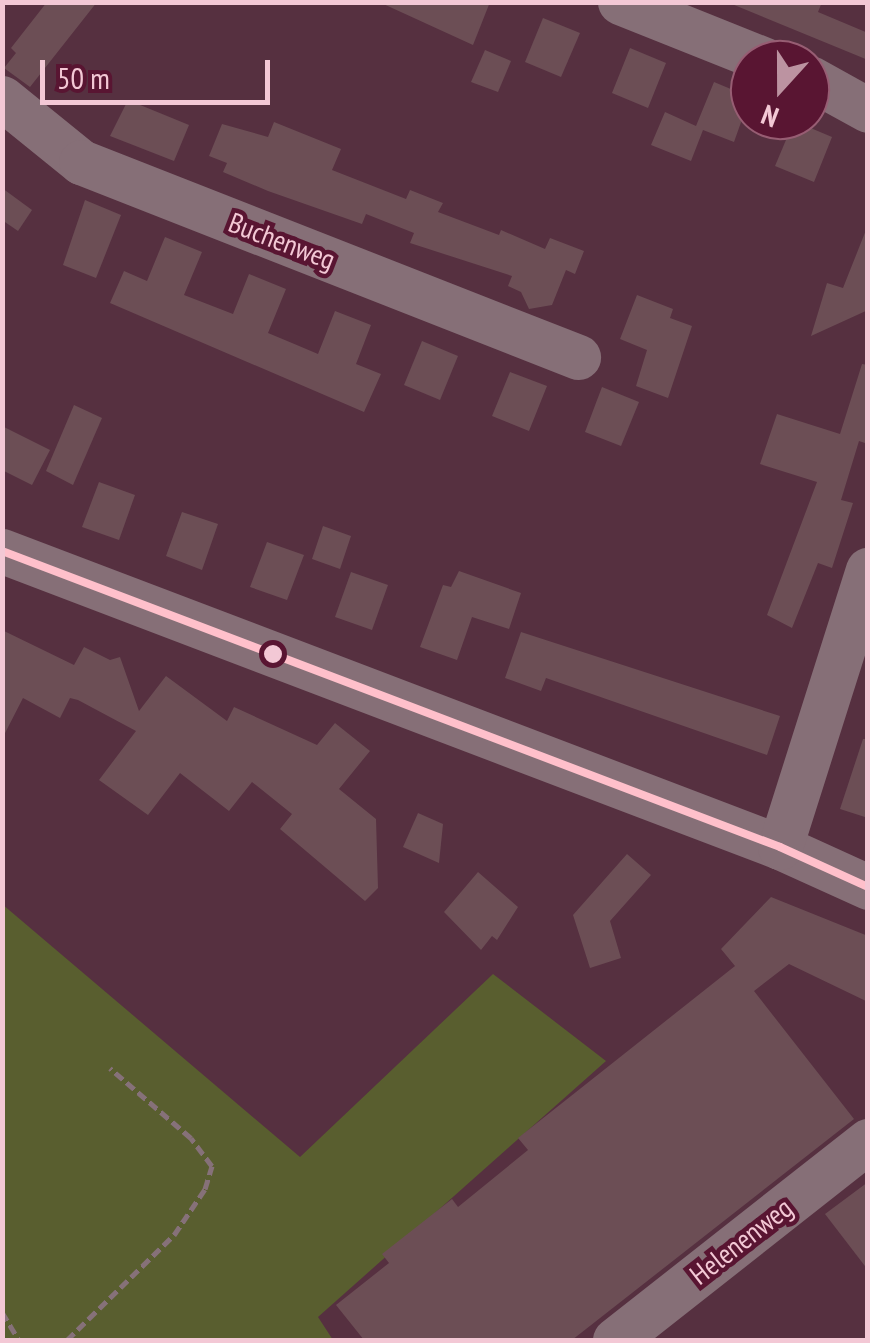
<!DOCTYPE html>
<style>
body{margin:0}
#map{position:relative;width:870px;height:1343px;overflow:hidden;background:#563040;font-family:"PT Sans Narrow",sans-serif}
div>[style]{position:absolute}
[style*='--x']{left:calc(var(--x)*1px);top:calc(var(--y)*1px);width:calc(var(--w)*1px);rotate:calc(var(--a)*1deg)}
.green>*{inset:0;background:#595e2f}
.building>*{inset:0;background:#6c4e55}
.path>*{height:5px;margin-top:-2.5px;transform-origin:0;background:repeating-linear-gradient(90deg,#867179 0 10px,transparent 0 15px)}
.minor>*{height:45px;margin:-22.5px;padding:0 22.5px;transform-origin:22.5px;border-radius:22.5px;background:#866f77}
.bus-1>*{height:8px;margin:-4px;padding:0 4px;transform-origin:4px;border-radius:4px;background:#ffc0cb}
.dots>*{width:28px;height:28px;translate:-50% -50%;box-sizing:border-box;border:5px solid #591532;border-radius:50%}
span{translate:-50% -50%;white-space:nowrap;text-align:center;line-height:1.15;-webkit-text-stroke:9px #591532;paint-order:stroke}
.street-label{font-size:28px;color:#f3c8d5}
.frame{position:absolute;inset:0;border:5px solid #f3c8d5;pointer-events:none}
.north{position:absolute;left:730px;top:40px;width:100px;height:100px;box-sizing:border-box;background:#591532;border:2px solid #975d73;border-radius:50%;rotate:201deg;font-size:28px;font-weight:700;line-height:40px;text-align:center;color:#f3c8d5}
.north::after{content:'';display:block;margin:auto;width:35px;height:45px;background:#bc93a1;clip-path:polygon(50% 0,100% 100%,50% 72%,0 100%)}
.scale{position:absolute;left:40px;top:60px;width:230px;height:45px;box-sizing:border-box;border:5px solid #f3c8d5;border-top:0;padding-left:12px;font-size:30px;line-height:35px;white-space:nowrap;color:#f3c8d5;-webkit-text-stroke:8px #591532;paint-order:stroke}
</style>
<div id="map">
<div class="green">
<div style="clip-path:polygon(2px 904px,300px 1157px,493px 974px,606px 1061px,318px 1317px,333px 1340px,3px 1340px)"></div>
</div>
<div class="building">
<div style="clip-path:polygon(47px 2px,97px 2px,30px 87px,4px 68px,16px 53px,11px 48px)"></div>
<div style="clip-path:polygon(379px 2px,490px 2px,473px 45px)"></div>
<div style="clip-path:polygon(727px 2px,822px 2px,818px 12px,868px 33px,868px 60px)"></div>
<div style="clip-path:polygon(543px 18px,580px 33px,561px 77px,525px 62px)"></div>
<div style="clip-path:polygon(630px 48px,666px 63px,648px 108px,612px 93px)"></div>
<div style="clip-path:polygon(485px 50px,511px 61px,498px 92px,471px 82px)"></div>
<div style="clip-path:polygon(714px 82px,750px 97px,734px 142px,703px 130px,691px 161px,651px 145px,665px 112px,696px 126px)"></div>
<div style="clip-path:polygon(128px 100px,189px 125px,174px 161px,110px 136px)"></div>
<div style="clip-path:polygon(794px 121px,832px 137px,814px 182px,775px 166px)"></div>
<div style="clip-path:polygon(274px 122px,341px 149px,332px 170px,406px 199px,410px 190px,443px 203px,438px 212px,499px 235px,501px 230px,545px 249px,550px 238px,584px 251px,575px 274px,566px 270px,552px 305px,529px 309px,521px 292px,508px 286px,512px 276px,410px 243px,414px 233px,366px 214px,362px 224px,268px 191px,223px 172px,227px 163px,209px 156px,222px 124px,268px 137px)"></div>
<div style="clip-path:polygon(2px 188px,32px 210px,18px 231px,2px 220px)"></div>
<div style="clip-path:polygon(85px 200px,121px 215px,96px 278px,63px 265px)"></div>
<div style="clip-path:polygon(866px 230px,868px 310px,811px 336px,827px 283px,843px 288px)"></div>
<div style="clip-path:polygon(165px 237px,202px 252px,184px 295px,233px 314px,249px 274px,286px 289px,268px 333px,292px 343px,318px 354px,335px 311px,371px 325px,356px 364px,381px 374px,364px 412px,110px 303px,124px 271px,147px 281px)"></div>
<div style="clip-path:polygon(637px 295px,673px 309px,670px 318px,692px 326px,668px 398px,636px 386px,647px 350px,620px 339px)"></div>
<div style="clip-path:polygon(422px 341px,458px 356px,440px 400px,404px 385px)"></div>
<div style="clip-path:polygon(862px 364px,868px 365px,868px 444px,859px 441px,841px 500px,853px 503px,832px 568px,818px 563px,792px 628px,767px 615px,817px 482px,760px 464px,777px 414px,840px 434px)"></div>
<div style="clip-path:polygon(510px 372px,547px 386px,529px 431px,492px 416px)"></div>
<div style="clip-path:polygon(602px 387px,639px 402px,621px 446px,585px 432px)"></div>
<div style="clip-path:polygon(74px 405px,102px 418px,73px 485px,46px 471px)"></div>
<div style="clip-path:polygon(2px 426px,50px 450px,32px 485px,2px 470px)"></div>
<div style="clip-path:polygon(99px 482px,135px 495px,119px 540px,82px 527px)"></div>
<div style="clip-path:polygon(182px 512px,218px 524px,202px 570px,166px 556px)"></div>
<div style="clip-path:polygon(323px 526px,351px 536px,340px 569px,312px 559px)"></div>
<div style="clip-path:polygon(267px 542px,304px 555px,287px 600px,250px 587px)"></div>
<div style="clip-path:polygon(459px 571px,521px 593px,509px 629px,472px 617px,457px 660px,420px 647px,443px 585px,451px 587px)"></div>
<div style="clip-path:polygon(351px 572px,388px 585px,372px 630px,335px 617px)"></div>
<div style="clip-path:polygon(2px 630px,74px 665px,84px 647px,110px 660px,120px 657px,139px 711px,166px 676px,227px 721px,234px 707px,317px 745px,335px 723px,370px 751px,339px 789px,376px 819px,378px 888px,365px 901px,280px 829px,292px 814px,252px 782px,229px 811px,180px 773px,148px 815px,99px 780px,136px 731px,78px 700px,70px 698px,60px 718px,23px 698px,2px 739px)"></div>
<div style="clip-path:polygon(521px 632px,780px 716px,767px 755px,546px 678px,541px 691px,505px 678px)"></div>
<div style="clip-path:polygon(863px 739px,868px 739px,868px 818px,840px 809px)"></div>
<div style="clip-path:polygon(418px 813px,443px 824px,439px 863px,403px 847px)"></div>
<div style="clip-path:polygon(627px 854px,651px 875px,610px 921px,621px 958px,590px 968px,573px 915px)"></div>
<div style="clip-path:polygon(478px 872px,518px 907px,497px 940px,492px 936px,481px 950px,444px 912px)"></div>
<div style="clip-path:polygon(771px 897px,868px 936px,868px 1002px,789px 964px,754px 991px,854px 1119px,572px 1340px,364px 1340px,336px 1305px,389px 1263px,382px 1254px,452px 1199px,458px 1207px,528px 1150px,518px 1138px,735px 966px,721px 949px)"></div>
<div style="clip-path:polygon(868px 1182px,868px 1270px,825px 1214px)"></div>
</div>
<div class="path">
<div style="--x:2;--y:1312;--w:33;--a:59"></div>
<div style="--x:67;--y:1340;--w:150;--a:-44.5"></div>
<div style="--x:174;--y:1235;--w:55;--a:-56"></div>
<div style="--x:205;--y:1189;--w:24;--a:-73"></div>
<div style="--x:212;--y:1166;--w:35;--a:-127"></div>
<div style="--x:191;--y:1138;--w:107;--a:-139.2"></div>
</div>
<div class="minor">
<div style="--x:620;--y:2;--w:156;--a:21.8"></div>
<div style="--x:810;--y:78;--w:66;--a:28.9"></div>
<div style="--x:2;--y:98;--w:102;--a:39"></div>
<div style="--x:81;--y:162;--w:534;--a:21.42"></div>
<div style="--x:2;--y:551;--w:832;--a:20.83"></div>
<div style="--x:780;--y:847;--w:97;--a:24.4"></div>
<div style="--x:780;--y:847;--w:291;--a:-72.4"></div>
<div style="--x:615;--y:1340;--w:322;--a:-38.2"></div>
</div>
<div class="bus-1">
<div style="--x:2;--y:551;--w:832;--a:20.83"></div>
<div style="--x:780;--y:847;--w:97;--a:24.4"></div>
</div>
<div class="dots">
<div style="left:273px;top:654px;background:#f3c8d5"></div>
</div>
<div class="street-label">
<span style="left:282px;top:241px;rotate:21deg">Buchenweg</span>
<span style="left:741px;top:1241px;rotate:-38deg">Helenenweg</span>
</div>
<div class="frame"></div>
<div class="north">N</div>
<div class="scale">50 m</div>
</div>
